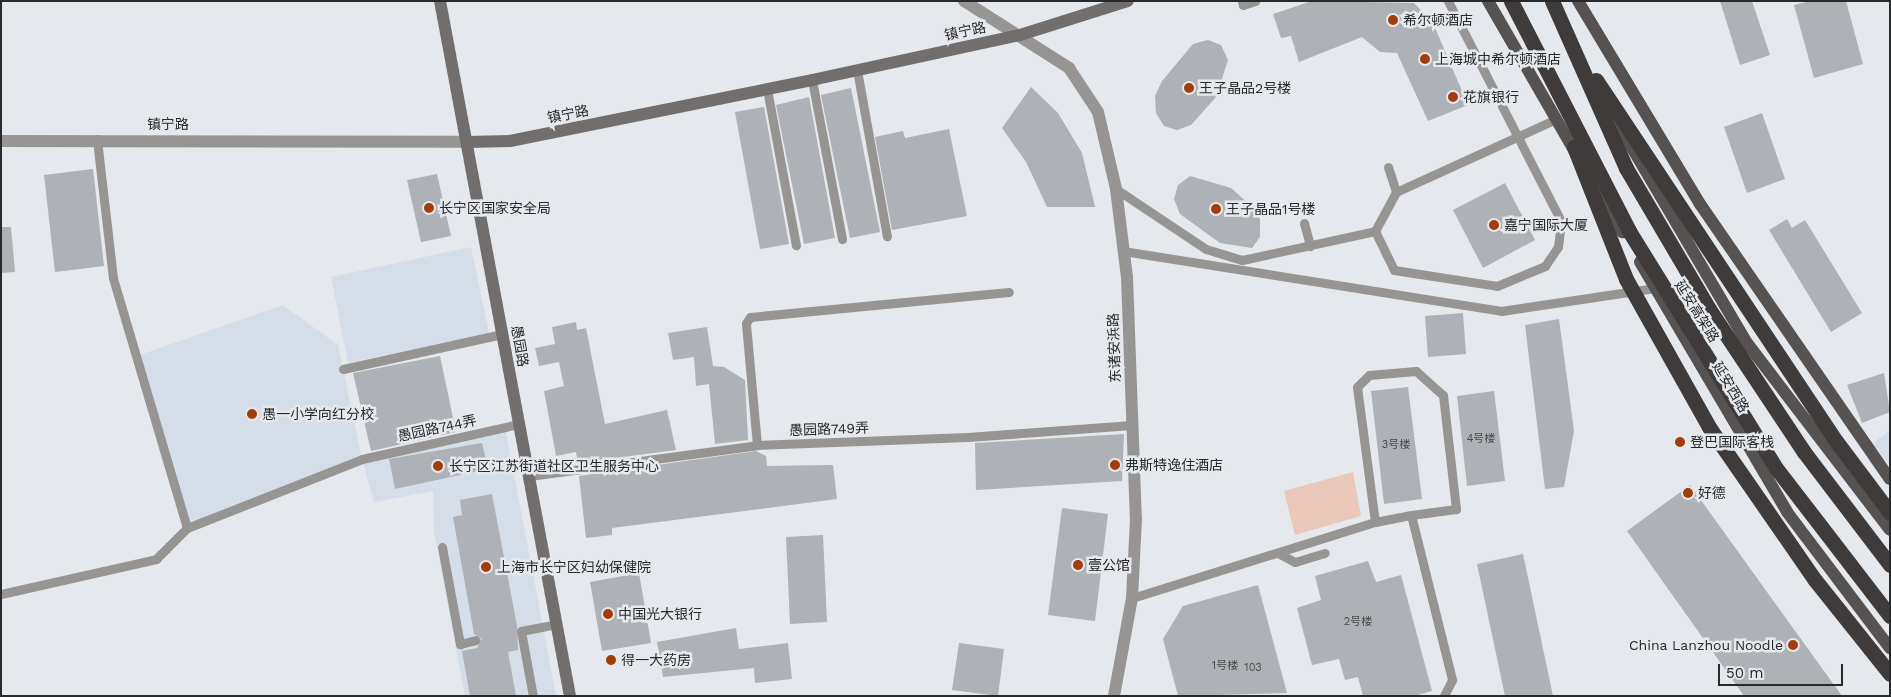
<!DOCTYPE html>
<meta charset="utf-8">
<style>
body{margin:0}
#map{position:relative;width:1891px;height:697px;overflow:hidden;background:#e5e8ec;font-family:"Work Sans","Noto Sans SC",sans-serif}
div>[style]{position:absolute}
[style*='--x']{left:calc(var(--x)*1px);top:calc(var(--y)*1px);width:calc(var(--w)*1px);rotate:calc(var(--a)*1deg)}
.built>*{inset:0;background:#d5dee8}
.green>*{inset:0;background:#e9c7b9}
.building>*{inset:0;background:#aeb1b5}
.lane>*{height:9px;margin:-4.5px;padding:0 4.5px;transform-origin:4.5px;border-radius:4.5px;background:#979594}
.street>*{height:12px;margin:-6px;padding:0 6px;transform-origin:6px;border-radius:6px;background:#979594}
.secondary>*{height:12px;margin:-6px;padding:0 6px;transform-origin:6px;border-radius:6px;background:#716e6d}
.primary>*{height:12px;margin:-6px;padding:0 6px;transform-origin:6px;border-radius:6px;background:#565251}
.highway>*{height:15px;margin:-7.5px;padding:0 7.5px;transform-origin:7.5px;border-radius:7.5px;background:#3f3b3a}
.dots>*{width:14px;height:14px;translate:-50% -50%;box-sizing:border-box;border:2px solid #e5e8ec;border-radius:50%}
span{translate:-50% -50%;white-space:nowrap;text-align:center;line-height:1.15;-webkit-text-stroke:5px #e5e8ec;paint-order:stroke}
.number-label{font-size:11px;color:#494b4d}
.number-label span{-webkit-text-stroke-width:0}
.poi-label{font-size:14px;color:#27292a}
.left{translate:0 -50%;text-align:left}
.right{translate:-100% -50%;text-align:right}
.street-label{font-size:14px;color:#27292a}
.frame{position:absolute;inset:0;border:2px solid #27292a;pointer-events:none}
.scale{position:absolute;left:1718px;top:664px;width:125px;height:22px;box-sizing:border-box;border:2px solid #27292a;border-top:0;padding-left:6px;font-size:15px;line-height:18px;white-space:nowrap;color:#27292a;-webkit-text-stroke:4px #e5e8ec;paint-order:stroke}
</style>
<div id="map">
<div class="built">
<div style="clip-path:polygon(471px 247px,489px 333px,348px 363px,331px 277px)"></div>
<div style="clip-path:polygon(283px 305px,338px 345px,362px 459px,505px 427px,556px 696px,465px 696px,434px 532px,433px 491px,374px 502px,362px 459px,187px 528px,134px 357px)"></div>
<div style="clip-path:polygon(1890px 430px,1890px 466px,1873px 443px)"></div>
</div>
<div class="green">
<div style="clip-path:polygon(1353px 472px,1361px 516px,1295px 535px,1284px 491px)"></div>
</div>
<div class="building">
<div style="clip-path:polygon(1312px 1px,1414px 3px,1433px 23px,1468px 105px,1428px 121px,1397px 53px,1380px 52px,1362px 37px,1299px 62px,1291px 36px,1281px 38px,1273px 14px)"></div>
<div style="clip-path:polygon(1720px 1px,1752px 1px,1770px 55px,1740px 65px)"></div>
<div style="clip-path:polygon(1810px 1px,1846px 1px,1863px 64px,1814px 78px,1794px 5px)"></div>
<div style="clip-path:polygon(1208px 40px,1221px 45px,1228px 60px,1216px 97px,1191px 125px,1177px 130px,1164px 126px,1156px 113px,1155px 96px,1162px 81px,1193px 44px)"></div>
<div style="clip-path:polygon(1031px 87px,1058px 113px,1082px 153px,1095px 207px,1047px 207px,1026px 162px,1002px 128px)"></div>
<div style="clip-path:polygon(851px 88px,880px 232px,850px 238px,821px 95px)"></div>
<div style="clip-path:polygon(809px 97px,835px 238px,804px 244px,776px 105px)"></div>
<div style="clip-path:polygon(764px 107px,789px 244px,760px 249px,735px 112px)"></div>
<div style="clip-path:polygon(1762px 113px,1785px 179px,1747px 193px,1724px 127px)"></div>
<div style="clip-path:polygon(949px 129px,967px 216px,892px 230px,875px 137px,903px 131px,905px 138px)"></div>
<div style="clip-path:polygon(93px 169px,104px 266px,55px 272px,44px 175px)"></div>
<div style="clip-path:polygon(437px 174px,451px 236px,421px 242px,407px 180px)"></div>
<div style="clip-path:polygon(1190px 176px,1231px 188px,1250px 205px,1260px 219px,1260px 237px,1252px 248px,1220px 243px,1180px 214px,1174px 199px,1178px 185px)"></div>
<div style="clip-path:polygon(1505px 183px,1535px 240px,1483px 268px,1453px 210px)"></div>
<div style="clip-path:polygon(1787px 219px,1792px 228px,1805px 220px,1862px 313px,1831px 332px,1769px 230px)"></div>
<div style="clip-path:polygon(1px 227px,11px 227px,15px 272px,1px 273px)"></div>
<div style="clip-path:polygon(1463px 313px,1466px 354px,1428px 357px,1425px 316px)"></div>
<div style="clip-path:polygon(1559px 319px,1574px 431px,1564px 487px,1545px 489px,1525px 325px)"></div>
<div style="clip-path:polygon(576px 322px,577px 330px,586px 328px,605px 424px,667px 410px,676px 450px,578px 463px,576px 452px,556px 456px,544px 391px,564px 386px,559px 362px,539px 366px,535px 348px,555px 344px,552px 327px)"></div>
<div style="clip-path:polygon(707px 327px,713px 366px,724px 367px,745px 380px,748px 440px,715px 444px,709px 384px,696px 386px,694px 357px,673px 360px,668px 333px)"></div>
<div style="clip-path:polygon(440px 356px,456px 432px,371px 451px,353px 373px)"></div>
<div style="clip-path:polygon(1884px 373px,1890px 412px,1862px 423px,1847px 385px)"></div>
<div style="clip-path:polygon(1408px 387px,1422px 499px,1384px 504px,1371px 391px)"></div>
<div style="clip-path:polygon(1494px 391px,1505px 481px,1467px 486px,1457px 396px)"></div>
<div style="clip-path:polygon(1124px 434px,1122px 481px,976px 490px,975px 443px)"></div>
<div style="clip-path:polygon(482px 443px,488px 469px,395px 489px,389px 459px)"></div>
<div style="clip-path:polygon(756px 451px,766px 456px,767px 466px,833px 465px,837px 499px,612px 528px,612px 535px,586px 538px,579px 476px)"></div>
<div style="clip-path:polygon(1690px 485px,1842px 696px,1744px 696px,1627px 531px)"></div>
<div style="clip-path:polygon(492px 494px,517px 626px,518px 650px,508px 652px,516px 696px,470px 696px,462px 651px,477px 648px,482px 639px,474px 634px,453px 517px,462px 515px,460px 500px)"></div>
<div style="clip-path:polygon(1062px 508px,1108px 514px,1095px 621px,1048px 615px)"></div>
<div style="clip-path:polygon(823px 535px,827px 622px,790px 624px,786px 537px)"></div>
<div style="clip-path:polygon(1523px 554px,1553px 696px,1505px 696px,1477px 564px)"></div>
<div style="clip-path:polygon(1368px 561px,1376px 582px,1401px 575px,1432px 691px,1414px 696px,1363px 696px,1358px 677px,1345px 680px,1339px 659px,1312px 665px,1297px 608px,1321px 600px,1315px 576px)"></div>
<div style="clip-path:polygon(639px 573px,651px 643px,602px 651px,590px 582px)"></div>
<div style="clip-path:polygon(1258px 585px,1287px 693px,1178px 696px,1163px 639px,1183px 606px)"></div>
<div style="clip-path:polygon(736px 628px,739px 649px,788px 643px,792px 679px,755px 683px,754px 668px,663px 677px,657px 642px)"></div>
<div style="clip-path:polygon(959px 643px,1004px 649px,998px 696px,952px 690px)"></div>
</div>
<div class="lane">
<div style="--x:1242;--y:1;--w:4;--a:76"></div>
<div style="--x:1243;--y:5;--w:13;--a:-18"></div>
<div style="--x:857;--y:70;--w:169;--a:79.8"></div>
<div style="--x:812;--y:80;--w:162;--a:79.3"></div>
<div style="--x:767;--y:89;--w:159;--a:79.5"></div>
<div style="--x:1388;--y:167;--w:26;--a:72"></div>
<div style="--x:1116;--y:189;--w:108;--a:33.7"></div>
<div style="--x:1206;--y:249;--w:38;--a:17"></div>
<div style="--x:1242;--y:260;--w:136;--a:-12.3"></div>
<div style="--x:1375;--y:231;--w:44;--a:-61.7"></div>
<div style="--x:1396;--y:192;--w:176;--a:-24.5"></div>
<div style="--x:1304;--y:223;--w:24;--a:75"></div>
<div style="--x:1375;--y:231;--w:43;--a:64"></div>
<div style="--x:1394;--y:270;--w:104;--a:8.8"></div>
<div style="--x:1497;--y:286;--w:52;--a:-22.6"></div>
<div style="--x:1545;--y:266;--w:23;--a:-56"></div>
<div style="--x:1558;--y:247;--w:26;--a:-83"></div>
<div style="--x:1561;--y:221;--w:247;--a:-117.2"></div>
<div style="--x:1123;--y:251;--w:383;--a:9"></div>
<div style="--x:1501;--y:311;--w:156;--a:-8.5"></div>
<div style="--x:343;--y:369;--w:163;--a:-12.4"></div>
<div style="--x:757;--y:445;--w:122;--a:-95.2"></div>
<div style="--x:746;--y:323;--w:7;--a:-56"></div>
<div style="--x:750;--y:317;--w:260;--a:-5.5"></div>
<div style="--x:529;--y:476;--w:230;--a:-7.7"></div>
<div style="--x:757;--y:445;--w:211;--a:-2.2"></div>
<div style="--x:968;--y:437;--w:164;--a:-4.2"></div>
<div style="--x:1375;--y:522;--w:136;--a:-97.6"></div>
<div style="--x:1357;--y:387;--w:17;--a:-45"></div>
<div style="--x:1369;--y:375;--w:47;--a:-4.9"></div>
<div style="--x:1416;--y:371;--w:36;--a:42"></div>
<div style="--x:1443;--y:395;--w:115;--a:83.5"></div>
<div style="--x:1456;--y:509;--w:45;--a:172.4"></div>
<div style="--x:187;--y:528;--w:188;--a:-21.5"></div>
<div style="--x:362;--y:459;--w:161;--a:-12.6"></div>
<div style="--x:442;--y:547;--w:99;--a:79.5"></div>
<div style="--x:460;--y:644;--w:16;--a:-14"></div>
<div style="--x:1278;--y:553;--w:19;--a:28"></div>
<div style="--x:1295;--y:562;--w:31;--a:-17"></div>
<div style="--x:1;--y:594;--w:159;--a:-12.7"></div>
<div style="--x:156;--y:559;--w:44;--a:-45"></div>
<div style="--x:187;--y:528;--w:261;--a:-106.5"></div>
<div style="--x:113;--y:278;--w:140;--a:-96.6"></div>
<div style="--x:1132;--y:598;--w:255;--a:-17.4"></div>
<div style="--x:1375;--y:522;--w:37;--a:-11"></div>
<div style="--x:1411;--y:515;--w:170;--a:76"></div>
<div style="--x:1452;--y:680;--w:18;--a:117"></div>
<div style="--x:533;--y:696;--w:66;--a:-100.5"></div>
<div style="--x:521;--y:631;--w:36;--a:-11"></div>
</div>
<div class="street">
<div style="--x:964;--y:1;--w:125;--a:32.5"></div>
<div style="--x:1069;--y:68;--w:53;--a:56.6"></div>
<div style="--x:1098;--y:112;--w:79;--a:76.8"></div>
<div style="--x:1116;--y:189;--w:89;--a:82.9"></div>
<div style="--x:1127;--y:277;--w:242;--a:87.9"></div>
<div style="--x:1136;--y:519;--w:79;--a:92.9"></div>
<div style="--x:1132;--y:598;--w:100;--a:100.4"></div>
<div style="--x:1;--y:141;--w:467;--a:0.1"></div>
</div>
<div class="secondary">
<div style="--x:440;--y:1;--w:707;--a:79.41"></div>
<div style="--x:468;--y:142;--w:42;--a:-1.4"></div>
<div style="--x:510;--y:141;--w:308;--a:-11.4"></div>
<div style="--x:812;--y:80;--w:213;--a:-12.2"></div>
<div style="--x:1020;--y:35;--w:113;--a:-17.5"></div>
</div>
<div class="primary">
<div style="--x:1488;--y:1;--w:180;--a:60"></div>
<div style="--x:1578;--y:1;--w:237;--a:59"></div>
<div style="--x:1700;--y:204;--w:334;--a:55.4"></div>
<div style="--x:1605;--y:102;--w:280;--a:59.5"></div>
<div style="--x:1747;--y:343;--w:235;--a:52.6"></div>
<div style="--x:1594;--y:185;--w:55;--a:59.2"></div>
<div style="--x:1640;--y:262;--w:290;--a:59.5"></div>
<div style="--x:1787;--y:512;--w:171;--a:52.9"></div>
</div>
<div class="highway">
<div style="--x:1511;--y:1;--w:259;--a:62.8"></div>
<div style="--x:1629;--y:231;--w:279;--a:58.2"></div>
<div style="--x:1776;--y:468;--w:187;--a:52.4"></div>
<div style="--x:1552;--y:1;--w:183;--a:66.1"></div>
<div style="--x:1626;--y:168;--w:164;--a:59.5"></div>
<div style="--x:1709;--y:309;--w:172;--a:56.4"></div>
<div style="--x:1804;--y:452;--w:142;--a:52.7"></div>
<div style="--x:1596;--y:80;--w:433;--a:56.4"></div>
<div style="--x:1836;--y:441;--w:90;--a:53.1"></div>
<div style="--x:1574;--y:147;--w:142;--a:68.5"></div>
<div style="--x:1626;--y:279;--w:170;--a:60.7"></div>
<div style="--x:1709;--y:427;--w:186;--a:55.3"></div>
<div style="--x:1815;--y:580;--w:120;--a:51.4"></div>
</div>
<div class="dots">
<div style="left:1393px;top:20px;background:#a13d0a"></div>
<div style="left:1425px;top:59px;background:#a13d0a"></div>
<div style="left:1189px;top:88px;background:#a13d0a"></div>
<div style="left:1453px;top:97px;background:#a13d0a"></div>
<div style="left:429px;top:208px;background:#a13d0a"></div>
<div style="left:1216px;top:209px;background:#a13d0a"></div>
<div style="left:1494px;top:225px;background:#a13d0a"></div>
<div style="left:252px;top:414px;background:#a13d0a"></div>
<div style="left:1680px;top:442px;background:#a13d0a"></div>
<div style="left:1115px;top:465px;background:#a13d0a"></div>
<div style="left:438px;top:466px;background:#a13d0a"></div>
<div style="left:1688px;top:493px;background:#a13d0a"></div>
<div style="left:1078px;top:565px;background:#a13d0a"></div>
<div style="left:486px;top:567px;background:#a13d0a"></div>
<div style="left:608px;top:614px;background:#a13d0a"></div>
<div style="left:1793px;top:645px;background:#a13d0a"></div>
<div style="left:611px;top:660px;background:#a13d0a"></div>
</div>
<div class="number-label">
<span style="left:1481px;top:439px">4号楼</span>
<span style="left:1396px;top:445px">3号楼</span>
<span style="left:1358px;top:622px">2号楼</span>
<span style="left:1225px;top:666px">1号楼</span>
<span style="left:1253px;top:668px">103</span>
</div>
<div class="poi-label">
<span class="left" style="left:1403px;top:20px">希尔顿酒店</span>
<span class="left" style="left:1435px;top:59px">上海城中希尔顿酒店</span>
<span class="left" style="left:1199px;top:88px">王子晶品2号楼</span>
<span class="left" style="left:1463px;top:97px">花旗银行</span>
<span class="left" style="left:439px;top:208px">长宁区国家安全局</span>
<span class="left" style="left:1226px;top:209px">王子晶品1号楼</span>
<span class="left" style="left:1504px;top:225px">嘉宁国际大厦</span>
<span class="left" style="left:262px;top:414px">愚一小学向红分校</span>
<span class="left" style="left:1690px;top:442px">登巴国际客栈</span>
<span class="left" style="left:1125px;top:465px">弗斯特逸住酒店</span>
<span class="left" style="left:449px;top:466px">长宁区江苏街道社区卫生服务中心</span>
<span class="left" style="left:1698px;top:493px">好德</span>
<span class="left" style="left:1088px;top:565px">壹公馆</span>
<span class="left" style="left:497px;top:567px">上海市长宁区妇幼保健院</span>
<span class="left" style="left:618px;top:614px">中国光大银行</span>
<span class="right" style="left:1783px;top:645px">China Lanzhou Noodle</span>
<span class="left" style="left:621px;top:660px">得一大药房</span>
</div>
<div class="street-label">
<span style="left:965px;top:31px;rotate:-12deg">镇宁路</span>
<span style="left:568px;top:114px;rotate:-11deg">镇宁路</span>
<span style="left:168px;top:124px">镇宁路</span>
<span style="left:1697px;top:311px;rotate:58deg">延安高架路</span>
<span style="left:520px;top:346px;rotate:80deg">愚园路</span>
<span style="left:1114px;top:348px;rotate:-92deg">东诸安浜路</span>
<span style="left:1731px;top:387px;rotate:59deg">延安西路</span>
<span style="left:437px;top:428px;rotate:-12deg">愚园路744弄</span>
<span style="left:829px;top:429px;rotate:-2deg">愚园路749弄</span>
</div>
<div class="frame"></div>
<div class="scale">50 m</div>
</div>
